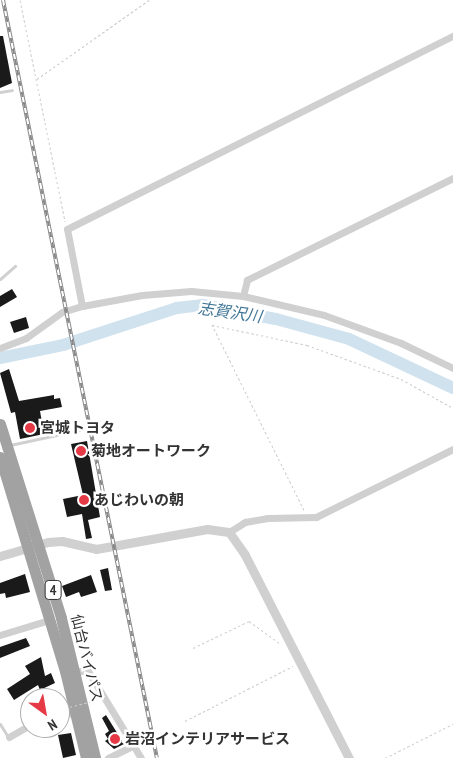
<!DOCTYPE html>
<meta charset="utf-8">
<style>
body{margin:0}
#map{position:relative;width:453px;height:758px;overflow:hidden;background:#fff;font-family:"PT Sans Narrow","Noto Sans JP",sans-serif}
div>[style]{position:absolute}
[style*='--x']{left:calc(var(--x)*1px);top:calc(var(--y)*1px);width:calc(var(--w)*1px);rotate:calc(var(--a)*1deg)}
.river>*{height:12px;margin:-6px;padding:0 6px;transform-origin:6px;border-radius:6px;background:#cfe2ee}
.building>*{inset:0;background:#1a1a1a}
.path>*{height:1px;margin-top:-0.5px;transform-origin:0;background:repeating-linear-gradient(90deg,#cdcdcd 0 2.5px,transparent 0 5px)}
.service>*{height:3px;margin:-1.5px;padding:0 1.5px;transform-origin:1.5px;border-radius:1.5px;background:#d0d0d0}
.minor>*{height:7px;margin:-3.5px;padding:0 3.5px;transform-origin:3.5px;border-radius:3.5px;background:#d0d0d0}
.tertiary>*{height:9px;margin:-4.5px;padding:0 4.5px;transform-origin:4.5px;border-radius:4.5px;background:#d0d0d0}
.trunk>*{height:11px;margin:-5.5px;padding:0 5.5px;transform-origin:5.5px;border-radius:5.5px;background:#a2a2a2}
.rail>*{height:4px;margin-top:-2px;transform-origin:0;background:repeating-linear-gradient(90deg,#fff 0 5.5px,#888 0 11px);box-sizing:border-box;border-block:1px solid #888}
.path-bridge>*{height:1px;margin-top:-0.5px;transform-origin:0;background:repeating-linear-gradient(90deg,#cdcdcd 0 2.5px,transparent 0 5px)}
.dots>*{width:14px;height:14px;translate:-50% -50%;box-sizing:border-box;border:2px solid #fff;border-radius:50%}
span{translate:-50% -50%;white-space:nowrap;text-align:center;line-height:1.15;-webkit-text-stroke:5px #fff;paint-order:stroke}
.shield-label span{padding:1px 4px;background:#fff;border:1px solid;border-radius:4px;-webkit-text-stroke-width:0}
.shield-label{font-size:14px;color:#333;font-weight:700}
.poi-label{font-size:15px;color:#333;font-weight:700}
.left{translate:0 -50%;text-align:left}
.street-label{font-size:15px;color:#333}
.water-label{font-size:16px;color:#3f7597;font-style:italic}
.north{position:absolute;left:20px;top:688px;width:50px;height:50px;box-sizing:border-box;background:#fff;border:1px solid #adadad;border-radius:50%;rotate:148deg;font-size:14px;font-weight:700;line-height:20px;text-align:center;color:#333}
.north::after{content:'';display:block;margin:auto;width:18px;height:22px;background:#e63946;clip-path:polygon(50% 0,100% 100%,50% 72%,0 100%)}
</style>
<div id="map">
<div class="river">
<div style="--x:0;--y:358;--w:64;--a:-11.7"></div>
<div style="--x:63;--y:345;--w:120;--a:-18"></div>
<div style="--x:177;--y:308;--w:26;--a:-7"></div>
<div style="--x:203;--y:305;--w:74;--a:10.9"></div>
<div style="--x:276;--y:319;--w:76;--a:15.3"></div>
<div style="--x:349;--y:339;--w:115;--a:25.2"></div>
</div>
<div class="building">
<div style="clip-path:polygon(0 36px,3px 36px,12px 83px,0 88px)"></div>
<div style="clip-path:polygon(12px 289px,17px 297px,0 307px,0 296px)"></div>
<div style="clip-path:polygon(26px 317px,29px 328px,14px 333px,10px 322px)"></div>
<div style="clip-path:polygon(9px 369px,19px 401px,54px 395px,54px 399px,60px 398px,62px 407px,40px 411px,44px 434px,20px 439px,15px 412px,11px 413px,0 373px)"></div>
<div style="clip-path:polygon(87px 441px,100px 517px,88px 520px,92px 538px,86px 539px,82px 514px,67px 517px,63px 499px,83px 495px,71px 444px)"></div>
<div style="clip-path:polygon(108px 568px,112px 590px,105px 591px,100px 570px)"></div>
<div style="clip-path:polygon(25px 574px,30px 592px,6px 598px,5px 593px,0 594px,0 583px)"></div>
<div style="clip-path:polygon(91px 575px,97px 592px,81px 597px,79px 592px,66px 597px,62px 586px)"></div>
<div style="clip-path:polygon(26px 638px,30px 646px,0 658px,0 647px)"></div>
<div style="clip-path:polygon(41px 657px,45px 676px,51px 673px,55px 683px,40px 690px,38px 685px,14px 700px,7px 689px,30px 674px,25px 666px)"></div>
<div style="clip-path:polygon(106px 715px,124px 744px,114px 749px,105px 741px,108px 739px,105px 734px,109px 731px,102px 718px)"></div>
<div style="clip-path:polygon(71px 733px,76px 755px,63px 758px,58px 735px)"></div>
</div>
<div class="path">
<div style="--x:20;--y:0;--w:226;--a:78.5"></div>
<div style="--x:37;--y:79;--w:137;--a:-35.2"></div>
<div style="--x:304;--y:510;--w:207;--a:-116.4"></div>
<div style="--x:212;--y:325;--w:97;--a:11.9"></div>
<div style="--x:307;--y:345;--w:100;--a:19.9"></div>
<div style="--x:401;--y:379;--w:60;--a:29.1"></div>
<div style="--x:193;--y:648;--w:62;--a:-25.7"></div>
<div style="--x:249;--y:621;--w:39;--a:36"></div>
<div style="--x:91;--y:690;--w:11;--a:75"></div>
<div style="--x:185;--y:721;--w:121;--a:-27"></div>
<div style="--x:385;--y:758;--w:76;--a:-26.6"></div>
</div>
<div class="service">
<div style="--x:0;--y:92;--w:12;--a:-9"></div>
<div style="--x:0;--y:279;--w:20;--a:-41"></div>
<div style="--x:10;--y:445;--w:72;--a:-12.1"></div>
<div style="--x:0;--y:724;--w:15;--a:58"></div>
</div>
<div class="minor">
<div style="--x:453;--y:178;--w:230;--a:153.7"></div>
<div style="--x:247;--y:280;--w:16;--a:104"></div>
<div style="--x:243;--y:296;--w:83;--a:13.2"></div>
<div style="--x:324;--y:315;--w:82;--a:20"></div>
<div style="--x:401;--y:343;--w:58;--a:25.7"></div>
<div style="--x:243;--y:296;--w:52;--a:-174.5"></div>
<div style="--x:191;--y:291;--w:49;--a:175.3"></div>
<div style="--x:142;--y:295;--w:61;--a:169.6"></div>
<div style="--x:82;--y:306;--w:78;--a:-101"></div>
<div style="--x:67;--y:229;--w:432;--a:-26.6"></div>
<div style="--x:0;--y:348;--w:28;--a:-21"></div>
<div style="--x:26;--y:338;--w:44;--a:-35.8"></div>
<div style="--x:62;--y:312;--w:21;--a:-17"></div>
<div style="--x:229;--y:532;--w:19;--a:-32"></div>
<div style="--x:245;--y:522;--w:23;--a:-10"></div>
<div style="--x:268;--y:518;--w:48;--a:-1.2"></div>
<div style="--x:316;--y:517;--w:153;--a:-26.4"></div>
<div style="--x:0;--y:635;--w:51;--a:-17"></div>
<div style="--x:76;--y:671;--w:12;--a:0"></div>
<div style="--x:88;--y:671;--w:102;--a:58.7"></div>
<div style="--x:60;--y:714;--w:16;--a:-4"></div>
<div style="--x:9;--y:737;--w:24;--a:-30"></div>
<div style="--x:108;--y:758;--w:28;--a:-26"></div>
</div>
<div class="tertiary">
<div style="--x:0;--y:556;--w:50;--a:-16.3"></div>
<div style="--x:48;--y:542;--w:14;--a:-4"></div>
<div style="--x:62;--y:541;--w:35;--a:13"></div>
<div style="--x:96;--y:549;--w:113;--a:-10.2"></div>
<div style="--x:207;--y:529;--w:22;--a:8"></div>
<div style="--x:229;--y:532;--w:28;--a:55"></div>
<div style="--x:245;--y:555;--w:228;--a:62.9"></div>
</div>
<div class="trunk">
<div style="--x:0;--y:424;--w:203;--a:72.5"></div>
<div style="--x:61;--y:618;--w:144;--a:76.3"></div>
<div style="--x:0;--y:457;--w:224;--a:73.1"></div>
<div style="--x:65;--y:671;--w:89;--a:76.4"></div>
</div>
<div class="rail">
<div style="--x:3;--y:0;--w:773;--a:78.52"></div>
</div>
<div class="path-bridge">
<div style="--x:65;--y:708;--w:30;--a:-14"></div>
</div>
<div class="dots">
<div style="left:30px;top:428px;background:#e63946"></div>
<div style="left:81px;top:451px;background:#e63946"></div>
<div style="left:84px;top:500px;background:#e63946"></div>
<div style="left:115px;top:739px;background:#e63946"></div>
</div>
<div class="shield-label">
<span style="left:53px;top:590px">4</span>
</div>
<div class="poi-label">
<span class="left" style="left:40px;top:428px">宮城トヨタ</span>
<span class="left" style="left:91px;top:451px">菊地オートワーク</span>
<span class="left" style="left:94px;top:500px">あじわいの朝</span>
<span class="left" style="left:125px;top:739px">岩沼インテリアサービス</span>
</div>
<div class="street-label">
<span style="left:87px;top:658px;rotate:76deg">仙台バイパス</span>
</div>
<div class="water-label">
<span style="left:230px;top:312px;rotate:8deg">志賀沢川</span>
</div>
<div class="north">N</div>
</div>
